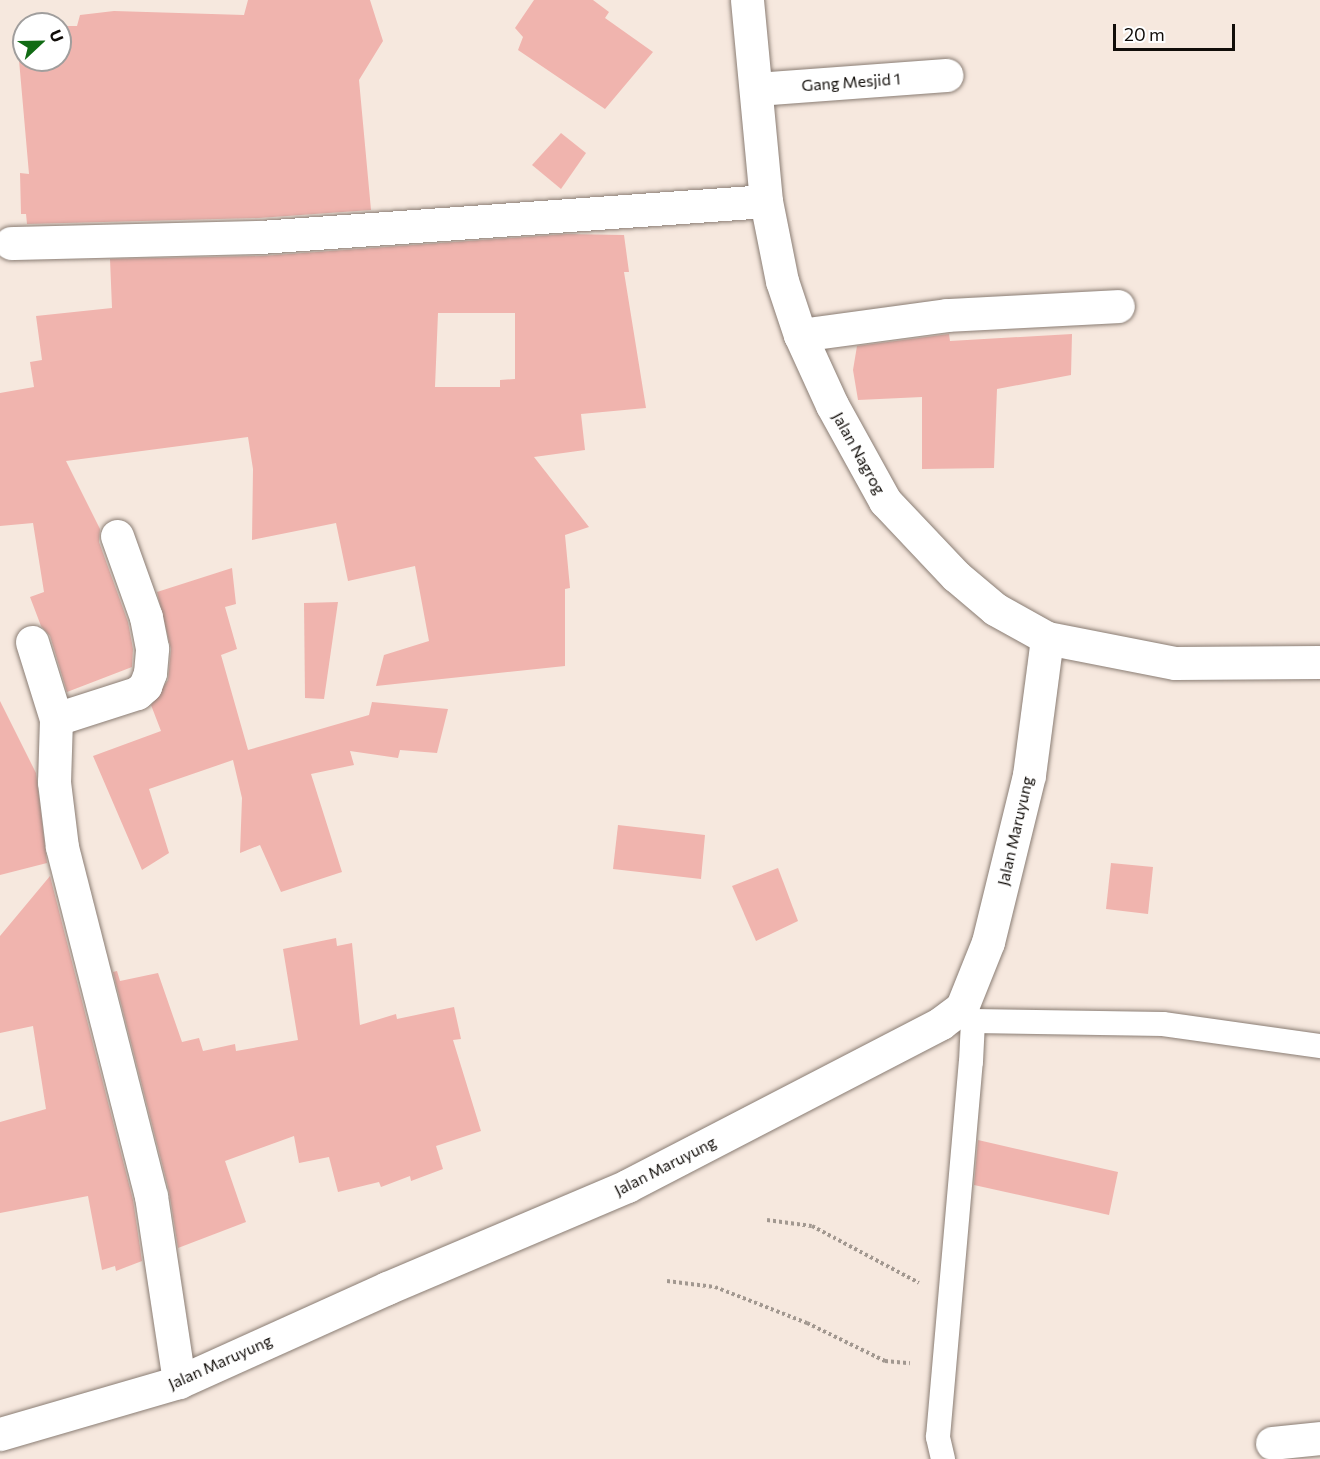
<!DOCTYPE html>
<style>
body{margin:0}
#map{position:relative;width:1320px;height:1459px;overflow:hidden;background:#f6e8de;font-family:Commissioner,sans-serif}
div>[style]{position:absolute}
[style*='--x']{left:calc(var(--x)*1px);top:calc(var(--y)*1px);width:calc(var(--w)*1px);rotate:calc(var(--a)*1deg)}
.building>*{inset:0;background:#f0b4ae}
.path>*{height:4px;margin-top:-2px;transform-origin:0;background:repeating-linear-gradient(90deg,#a29890 0 3px,transparent 0 6px)}
.roads{filter:drop-shadow(0 0 2px #8a7d74) drop-shadow(0 0 2px #8a7d74)}
.service>*{height:24px;margin:-12px;padding:0 12px;transform-origin:12px;border-radius:12px;background:#fff}
.minor>*{height:33px;margin:-16.5px;padding:0 16.5px;transform-origin:16.5px;border-radius:16.5px;background:#fff}
span{translate:-50% -50%;white-space:nowrap;text-align:center;line-height:1.15;-webkit-text-stroke:6px #fff;paint-order:stroke}
.street-label{font-size:16px;color:#110d09}
.north{position:absolute;left:12px;top:12px;width:60px;height:60px;box-sizing:border-box;background:#fff;border:2px solid #a09e9d;border-radius:50%;rotate:68deg;font-size:16px;font-weight:700;line-height:24px;text-align:center;color:#110d09}
.north::after{content:'';display:block;margin:auto;width:21px;height:27px;background:#116b14;clip-path:polygon(50% 0,100% 100%,50% 72%,0 100%)}
.scale{position:absolute;left:1113px;top:24px;width:122px;height:27px;box-sizing:border-box;border:3px solid #110d09;border-top:0;padding-left:8px;font-size:18px;line-height:21px;white-space:nowrap;color:#110d09;-webkit-text-stroke:4px #fff;paint-order:stroke}
</style>
<div id="map">
<div class="building">
<div style="clip-path:polygon(248px 0,370px 0,383px 41px,359px 80px,371px 210px,259px 218px,27px 224px,26px 214px,21px 214px,20px 173px,29px 174px,19px 60px,62px 60px,61px 26px,77px 26px,80px 15px,114px 11px,244px 15px)"></div>
<div style="clip-path:polygon(534px 0,593px 0,609px 12px,605px 18px,653px 52px,605px 109px,518px 50px,523px 37px,515px 28px)"></div>
<div style="clip-path:polygon(561px 133px,586px 153px,561px 189px,532px 165px)"></div>
<div style="clip-path:polygon(evenodd,567px 234px,624px 235px,629px 272px,624px 272px,646px 408px,581px 414px,585px 450px,534px 457px,589px 527px,565px 535px,570px 588px,565px 589px,565px 666px,376px 686px,384px 655px,429px 641px,415px 566px,348px 581px,336px 523px,252px 540px,253px 469px,248px 437px,66px 461px,100px 529px,99px 542px,128px 622px,133px 649px,132px 667px,67px 692px,50px 636px,41px 626px,30px 597px,44px 592px,33px 523px,0 526px,0 393px,34px 387px,30px 362px,42px 360px,36px 316px,112px 308px,110px 259px,261px 256px,567px 234px,438px 313px,515px 313px,515px 379px,500px 380px,500px 387px,435px 387px,438px 313px)"></div>
<div style="clip-path:polygon(949px 334px,950px 341px,1072px 334px,1071px 375px,997px 389px,994px 468px,922px 469px,922px 397px,858px 400px,853px 370px,857px 346px)"></div>
<div style="clip-path:polygon(232px 568px,236px 604px,225px 607px,237px 649px,221px 655px,248px 750px,369px 715px,372px 702px,448px 709px,437px 753px,400px 750px,398px 758px,350px 751px,354px 765px,311px 774px,342px 872px,281px 892px,260px 845px,240px 853px,242px 798px,233px 760px,149px 789px,169px 853px,142px 870px,93px 756px,161px 731px,151px 705px,168px 680px,171px 649px,157px 592px)"></div>
<div style="clip-path:polygon(338px 602px,324px 699px,305px 698px,304px 603px)"></div>
<div style="clip-path:polygon(0 701px,36px 773px,47px 863px,0 875px)"></div>
<div style="clip-path:polygon(618px 825px,705px 835px,701px 879px,613px 869px)"></div>
<div style="clip-path:polygon(1111px 863px,1153px 867px,1148px 914px,1106px 909px)"></div>
<div style="clip-path:polygon(778px 868px,798px 921px,756px 941px,732px 886px)"></div>
<div style="clip-path:polygon(50px 876px,133px 1200px,142px 1261px,116px 1271px,115px 1266px,102px 1270px,88px 1196px,0 1213px,0 1122px,46px 1109px,33px 1026px,0 1033px,0 936px)"></div>
<div style="clip-path:polygon(336px 938px,337px 946px,352px 943px,360px 1025px,396px 1014px,397px 1019px,454px 1007px,461px 1039px,453px 1040px,481px 1131px,436px 1146px,443px 1169px,411px 1181px,410px 1176px,381px 1187px,379px 1182px,338px 1192px,329px 1157px,299px 1163px,294px 1136px,225px 1161px,246px 1222px,178px 1248px,169px 1191px,113px 972px,117px 971px,120px 981px,158px 973px,182px 1042px,199px 1038px,203px 1051px,235px 1044px,236px 1051px,298px 1040px,283px 949px)"></div>
<div style="clip-path:polygon(978px 1140px,1118px 1172px,1109px 1215px,974px 1185px)"></div>
</div>
<div class="path">
<div style="--x:767;--y:1220;--w:45;--a:7.6"></div>
<div style="--x:812;--y:1226;--w:121;--a:28"></div>
<div style="--x:667;--y:1281;--w:48;--a:7.1"></div>
<div style="--x:715;--y:1287;--w:99;--a:21.4"></div>
<div style="--x:807;--y:1323;--w:87;--a:26"></div>
<div style="--x:885;--y:1361;--w:25;--a:5"></div>
</div>
<div class="roads">
<div class="service">
<div style="--x:973;--y:1021;--w:190;--a:0.9"></div>
<div style="--x:1163;--y:1024;--w:159;--a:8"></div>
<div style="--x:943;--y:1459;--w:23;--a:-103"></div>
<div style="--x:938;--y:1437;--w:376;--a:-85"></div>
<div style="--x:971;--y:1062;--w:41;--a:-87.2"></div>
<div style="--x:973;--y:1021;--w:18;--a:-128"></div>
</div>
<div class="minor">
<div style="--x:747;--y:0;--w:202;--a:84.6"></div>
<div style="--x:766;--y:201;--w:82;--a:78.7"></div>
<div style="--x:782;--y:281;--w:57;--a:71.6"></div>
<div style="--x:800;--y:335;--w:77;--a:65.4"></div>
<div style="--x:832;--y:405;--w:110;--a:61.1"></div>
<div style="--x:885;--y:501;--w:103;--a:46.6"></div>
<div style="--x:956;--y:576;--w:51;--a:40.2"></div>
<div style="--x:995;--y:609;--w:60;--a:29.1"></div>
<div style="--x:1047;--y:638;--w:130;--a:11.1"></div>
<div style="--x:1175;--y:663;--w:145;--a:-0.4"></div>
<div style="--x:756;--y:89;--w:191;--a:-4.2"></div>
<div style="--x:11;--y:243;--w:249;--a:-1.4"></div>
<div style="--x:260;--y:237;--w:507;--a:-4.07"></div>
<div style="--x:800;--y:335;--w:148;--a:-7.7"></div>
<div style="--x:947;--y:315;--w:171;--a:-3"></div>
<div style="--x:32;--y:642;--w:81;--a:72.7"></div>
<div style="--x:56;--y:719;--w:63;--a:91.8"></div>
<div style="--x:54;--y:782;--w:65;--a:83"></div>
<div style="--x:62;--y:847;--w:360;--a:75.7"></div>
<div style="--x:151;--y:1196;--w:188;--a:81.4"></div>
<div style="--x:56;--y:719;--w:85;--a:-17.8"></div>
<div style="--x:137;--y:693;--w:11;--a:-41"></div>
<div style="--x:145;--y:686;--w:14;--a:-69"></div>
<div style="--x:150;--y:673;--w:25;--a:-85"></div>
<div style="--x:152;--y:648;--w:32;--a:-101"></div>
<div style="--x:146;--y:617;--w:86;--a:-109.7"></div>
<div style="--x:0;--y:1434;--w:186;--a:-16.2"></div>
<div style="--x:179;--y:1382;--w:228;--a:-24.3"></div>
<div style="--x:387;--y:1288;--w:261;--a:-23"></div>
<div style="--x:627;--y:1186;--w:354;--a:-27.4"></div>
<div style="--x:941;--y:1023;--w:26;--a:-37"></div>
<div style="--x:962;--y:1007;--w:70;--a:-68.2"></div>
<div style="--x:988;--y:942;--w:172;--a:-76.2"></div>
<div style="--x:1029;--y:775;--w:138;--a:-82.5"></div>
<div style="--x:1272;--y:1443;--w:48;--a:-5.9"></div>
</div>
</div>
<div class="street-label">
<span style="left:851px;top:82px;rotate:-4deg">Gang Mesjid 1</span>
<span style="left:859px;top:453px;rotate:61deg">Jalan Nagrog</span>
<span style="left:1015px;top:831px;rotate:-77deg">Jalan Maruyung</span>
<span style="left:665px;top:1166px;rotate:-27deg">Jalan Maruyung</span>
<span style="left:220px;top:1362px;rotate:-24deg">Jalan Maruyung</span>
</div>
<div class="north">U</div>
<div class="scale">20 m</div>
</div>
